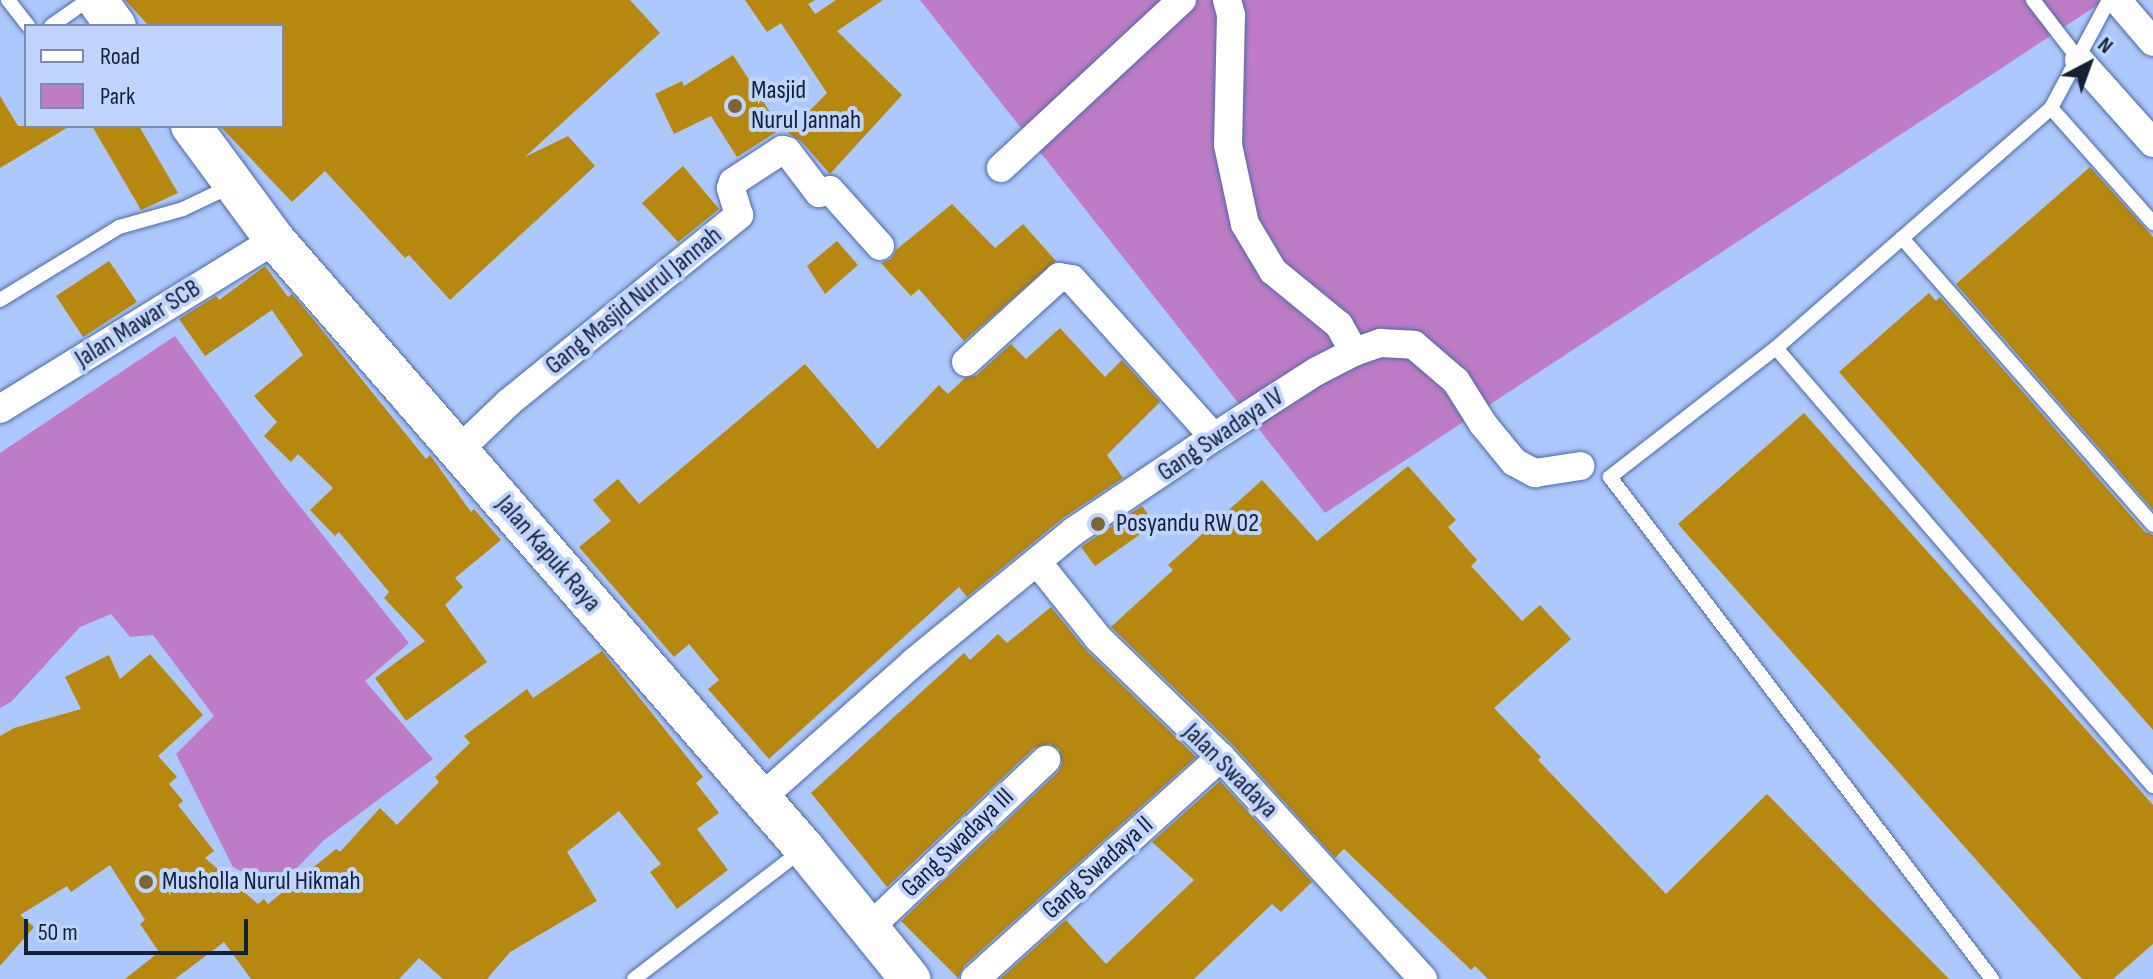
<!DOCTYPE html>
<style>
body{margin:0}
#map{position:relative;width:2153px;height:979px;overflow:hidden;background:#adc8fc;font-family:"Sofia Sans Condensed",sans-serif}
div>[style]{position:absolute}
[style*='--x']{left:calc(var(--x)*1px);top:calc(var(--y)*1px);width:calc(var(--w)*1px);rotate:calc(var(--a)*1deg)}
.green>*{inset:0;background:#be7bc6}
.building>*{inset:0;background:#b78810}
.roads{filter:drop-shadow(0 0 2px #4d6aa4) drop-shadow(0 0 2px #4d6aa4)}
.lane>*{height:14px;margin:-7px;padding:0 7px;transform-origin:7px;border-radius:7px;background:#fff}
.street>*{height:28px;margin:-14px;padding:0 14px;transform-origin:14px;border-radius:14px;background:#fff}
.secondary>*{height:40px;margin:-20px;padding:0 20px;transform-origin:20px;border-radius:20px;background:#fff}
.dots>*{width:22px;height:22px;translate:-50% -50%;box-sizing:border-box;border:4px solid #c0d5fd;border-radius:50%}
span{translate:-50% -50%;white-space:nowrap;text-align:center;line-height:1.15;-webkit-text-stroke:8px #c0d5fd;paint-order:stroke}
.poi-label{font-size:26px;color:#142038}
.left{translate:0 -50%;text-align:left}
.street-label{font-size:26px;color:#142038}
.legend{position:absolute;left:24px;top:24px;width:260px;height:104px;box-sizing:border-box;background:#c0d5fd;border:2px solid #7b8dae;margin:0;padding:10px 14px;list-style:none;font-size:24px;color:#142038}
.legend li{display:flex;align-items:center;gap:16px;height:40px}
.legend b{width:40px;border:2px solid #7b8dae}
.north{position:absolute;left:2049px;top:24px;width:80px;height:80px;-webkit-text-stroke:6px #c0d5fd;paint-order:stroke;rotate:41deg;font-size:22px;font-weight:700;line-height:32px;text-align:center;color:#142038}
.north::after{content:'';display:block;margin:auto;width:28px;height:36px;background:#142038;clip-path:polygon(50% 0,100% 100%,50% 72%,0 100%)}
.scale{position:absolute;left:24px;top:919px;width:224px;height:36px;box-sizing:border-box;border:4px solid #142038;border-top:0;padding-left:10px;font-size:24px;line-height:28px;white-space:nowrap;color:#142038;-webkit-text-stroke:6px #c0d5fd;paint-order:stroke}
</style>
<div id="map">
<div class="green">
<div style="clip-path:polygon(920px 0,2105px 0,1325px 513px)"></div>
<div style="clip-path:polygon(175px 336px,282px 484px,409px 643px,365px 681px,433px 759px,324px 840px,294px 871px,260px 881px,233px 867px,176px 754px,214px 716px,153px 635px,130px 637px,111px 614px,80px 627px,11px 702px,0 708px,0 453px)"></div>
</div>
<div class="building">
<div style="clip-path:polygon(125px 0,630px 0,660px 33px,525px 157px,568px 136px,595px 166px,450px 300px,409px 255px,405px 258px,325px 171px,292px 202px,220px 126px,282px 126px,282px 26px,149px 26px)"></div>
<div style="clip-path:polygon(745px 0,815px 0,808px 4px,815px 14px,836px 0,883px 0,837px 31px,902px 95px,830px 174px,801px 141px,788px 133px,827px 93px,781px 23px,767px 32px)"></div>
<div style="clip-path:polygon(733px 55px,781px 129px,737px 157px,711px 116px,674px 134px,655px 94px,682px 81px,684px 86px)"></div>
<div style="clip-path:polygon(0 96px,18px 126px,70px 126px,0 168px)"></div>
<div style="clip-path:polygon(92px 126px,139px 126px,178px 193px,141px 210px)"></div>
<div style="clip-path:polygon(683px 166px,719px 209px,678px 242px,642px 203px)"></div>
<div style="clip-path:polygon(2090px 167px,2153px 237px,2153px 510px,1956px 284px)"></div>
<div style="clip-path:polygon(952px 204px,995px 248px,1023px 224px,1056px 261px,964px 341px,919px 289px,911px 296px,881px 263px,891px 259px,896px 250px)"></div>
<div style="clip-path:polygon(837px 241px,858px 265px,825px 294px,807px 266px)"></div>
<div style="clip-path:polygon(109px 261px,137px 302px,83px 337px,56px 296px)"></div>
<div style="clip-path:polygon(265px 266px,288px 297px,292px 294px,313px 319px,426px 459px,430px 455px,471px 512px,474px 509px,501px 540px,455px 578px,463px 587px,445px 605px,487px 662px,406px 721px,375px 678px,425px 641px,384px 598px,389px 592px,339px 532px,335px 536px,310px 510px,333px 488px,298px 454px,291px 462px,264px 436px,277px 422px,254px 396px,303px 355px,272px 310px,205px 356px,179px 319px,216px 296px,219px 300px)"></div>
<div style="clip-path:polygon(1929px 293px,1936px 301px,1940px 297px,2145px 532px,2153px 535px,2153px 730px,1839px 372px)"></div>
<div style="clip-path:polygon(1060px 328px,1105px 377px,1122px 360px,1160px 402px,1107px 455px,1123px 478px,1063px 518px,967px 597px,959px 587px,769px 759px,708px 689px,719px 680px,689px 644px,674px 657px,579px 547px,611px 521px,593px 500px,618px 479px,639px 504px,805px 364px,878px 449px,939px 385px,948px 394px,965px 378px,977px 375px,1011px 344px,1026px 359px)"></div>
<div style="clip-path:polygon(1804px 413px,2153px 805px,2153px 944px,2113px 979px,2082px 979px,1678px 524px)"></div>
<div style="clip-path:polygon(1408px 466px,1456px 520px,1448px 527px,1477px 560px,1471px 566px,1522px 621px,1540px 605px,1571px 639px,1494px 708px,1541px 757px,1538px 760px,1666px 894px,1767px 794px,1949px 979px,1488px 979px,1475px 966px,1471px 970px,1344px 849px,1335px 858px,1233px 745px,1111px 627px,1173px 570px,1168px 565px,1262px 480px,1317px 541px)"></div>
<div style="clip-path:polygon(1142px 506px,1155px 524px,1095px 566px,1081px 547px)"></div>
<div style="clip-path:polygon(1051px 607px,1086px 650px,1196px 757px,964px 966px,958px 978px,901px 921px,1058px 772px,1062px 764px,1059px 749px,1050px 744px,1034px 748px,887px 887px,811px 793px,964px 653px,970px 660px,998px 634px,1007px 643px)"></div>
<div style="clip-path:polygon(602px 651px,703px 777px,696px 783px,719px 813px,697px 829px,728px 870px,677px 909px,650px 872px,661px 864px,619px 811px,567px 852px,597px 901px,510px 952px,487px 979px,443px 979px,419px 958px,399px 979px,251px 979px,224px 942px,175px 979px,125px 979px,159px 952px,140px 924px,145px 920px,110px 865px,71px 892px,67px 886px,20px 915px,34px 927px,0 966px,0 736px,14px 728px,81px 709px,65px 677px,109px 655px,120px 679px,150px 654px,203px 715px,158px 756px,177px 777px,169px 784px,183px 801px,178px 805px,214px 851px,205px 858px,258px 904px,264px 899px,268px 904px,336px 849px,340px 852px,380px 808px,397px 825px,439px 782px,435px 777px,470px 743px,464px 736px,527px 689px,533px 698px)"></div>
<div style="clip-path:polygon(1220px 781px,1312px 882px,1281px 912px,1272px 904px,1194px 979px,1000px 979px,1066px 920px,1106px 964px,1194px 880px,1152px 842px)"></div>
</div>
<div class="roads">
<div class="lane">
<div style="--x:8;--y:0;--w:33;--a:52"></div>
<div style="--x:2033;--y:0;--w:76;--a:52.5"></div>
<div style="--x:51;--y:26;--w:45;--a:-35.1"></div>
<div style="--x:2051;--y:108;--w:154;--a:48.4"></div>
<div style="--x:1902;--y:238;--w:381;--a:48.8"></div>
<div style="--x:0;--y:300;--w:140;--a:-31.5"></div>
<div style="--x:119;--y:227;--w:66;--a:-15.7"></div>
<div style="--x:183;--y:209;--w:53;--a:-25.6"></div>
<div style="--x:1776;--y:348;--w:578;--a:49.28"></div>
<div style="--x:1610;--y:477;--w:210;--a:-37.9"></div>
<div style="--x:1776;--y:348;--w:365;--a:-41.1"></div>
<div style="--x:2051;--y:108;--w:123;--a:-61.8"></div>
<div style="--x:1610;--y:477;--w:631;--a:52.73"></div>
<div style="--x:634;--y:979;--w:212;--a:-37.5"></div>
</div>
<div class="street">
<div style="--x:1227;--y:0;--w:16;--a:75"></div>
<div style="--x:1231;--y:15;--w:130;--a:91.3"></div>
<div style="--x:1228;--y:145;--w:81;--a:77.9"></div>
<div style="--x:1245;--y:224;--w:55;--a:59.2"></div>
<div style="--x:1273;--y:271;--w:85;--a:39.3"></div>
<div style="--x:1339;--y:325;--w:31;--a:61"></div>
<div style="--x:2117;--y:0;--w:55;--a:49.4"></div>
<div style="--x:2079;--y:60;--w:111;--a:48.3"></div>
<div style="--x:1001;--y:168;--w:247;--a:-42.9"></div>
<div style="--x:966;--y:362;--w:126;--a:-42.4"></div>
<div style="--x:1059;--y:277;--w:13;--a:9"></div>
<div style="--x:1072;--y:279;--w:212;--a:48.1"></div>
<div style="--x:0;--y:409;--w:323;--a:-31.6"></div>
<div style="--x:458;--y:451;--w:69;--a:-43.8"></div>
<div style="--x:508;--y:403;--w:298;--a:-39.1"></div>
<div style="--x:739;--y:215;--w:28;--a:-107"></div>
<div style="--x:731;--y:188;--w:6;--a:-72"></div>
<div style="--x:733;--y:182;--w:59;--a:-33.1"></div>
<div style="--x:782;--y:150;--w:5;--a:11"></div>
<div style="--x:787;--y:151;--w:53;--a:52.7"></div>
<div style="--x:819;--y:193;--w:11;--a:-15"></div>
<div style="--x:830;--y:190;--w:75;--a:48.2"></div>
<div style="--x:1038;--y:563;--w:96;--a:51.3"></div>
<div style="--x:1098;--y:638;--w:171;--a:44.1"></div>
<div style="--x:1221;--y:757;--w:300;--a:47.7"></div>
<div style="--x:761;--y:798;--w:205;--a:-41.6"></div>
<div style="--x:914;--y:662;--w:207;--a:-39.3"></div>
<div style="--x:1074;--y:531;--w:169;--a:-33.9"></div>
<div style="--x:1214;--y:437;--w:122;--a:-32.7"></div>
<div style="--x:1317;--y:371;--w:42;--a:-27.2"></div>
<div style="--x:1354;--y:352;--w:28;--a:-19"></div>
<div style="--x:1380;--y:343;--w:34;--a:3"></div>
<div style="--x:1414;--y:345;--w:55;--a:40.6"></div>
<div style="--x:1456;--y:381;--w:51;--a:57.9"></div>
<div style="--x:1483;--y:424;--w:49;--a:50.8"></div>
<div style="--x:1514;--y:462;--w:24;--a:28"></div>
<div style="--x:1535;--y:473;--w:46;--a:-8.8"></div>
<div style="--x:870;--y:927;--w:243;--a:-43.5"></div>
<div style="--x:975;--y:979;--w:331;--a:-42.1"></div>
</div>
<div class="secondary">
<div style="--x:97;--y:0;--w:32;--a:54"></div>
<div style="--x:191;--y:126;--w:142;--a:53.6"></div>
<div style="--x:275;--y:240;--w:806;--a:48.97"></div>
<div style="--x:804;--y:848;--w:169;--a:51"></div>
</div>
</div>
<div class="dots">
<div style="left:735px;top:106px;background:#7c6535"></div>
<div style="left:1098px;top:524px;background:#7c6535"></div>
<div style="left:146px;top:882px;background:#7c6535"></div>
</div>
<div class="poi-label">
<span class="left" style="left:751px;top:106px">Masjid<br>Nurul Jannah</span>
<span class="left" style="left:1116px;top:524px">Posyandu RW 02</span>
<span class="left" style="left:162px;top:882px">Musholla Nurul Hikmah</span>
</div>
<div class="street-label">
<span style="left:634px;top:301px;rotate:-39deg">Gang Masjid Nurul Jannah</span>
<span style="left:138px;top:324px;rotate:-32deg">Jalan Mawar SCB</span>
<span style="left:1221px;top:435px;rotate:-34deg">Gang Swadaya IV</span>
<span style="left:548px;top:554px;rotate:49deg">Jalan Kapuk Raya</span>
<span style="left:1230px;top:771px;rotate:45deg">Jalan Swadaya</span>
<span style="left:958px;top:843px;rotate:-44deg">Gang Swadaya III</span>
<span style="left:1098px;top:868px;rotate:-42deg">Gang Swadaya II</span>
</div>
<ul class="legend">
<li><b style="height:10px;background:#fff"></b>Road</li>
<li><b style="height:22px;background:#be7bc6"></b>Park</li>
</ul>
<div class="north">N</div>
<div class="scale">50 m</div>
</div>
